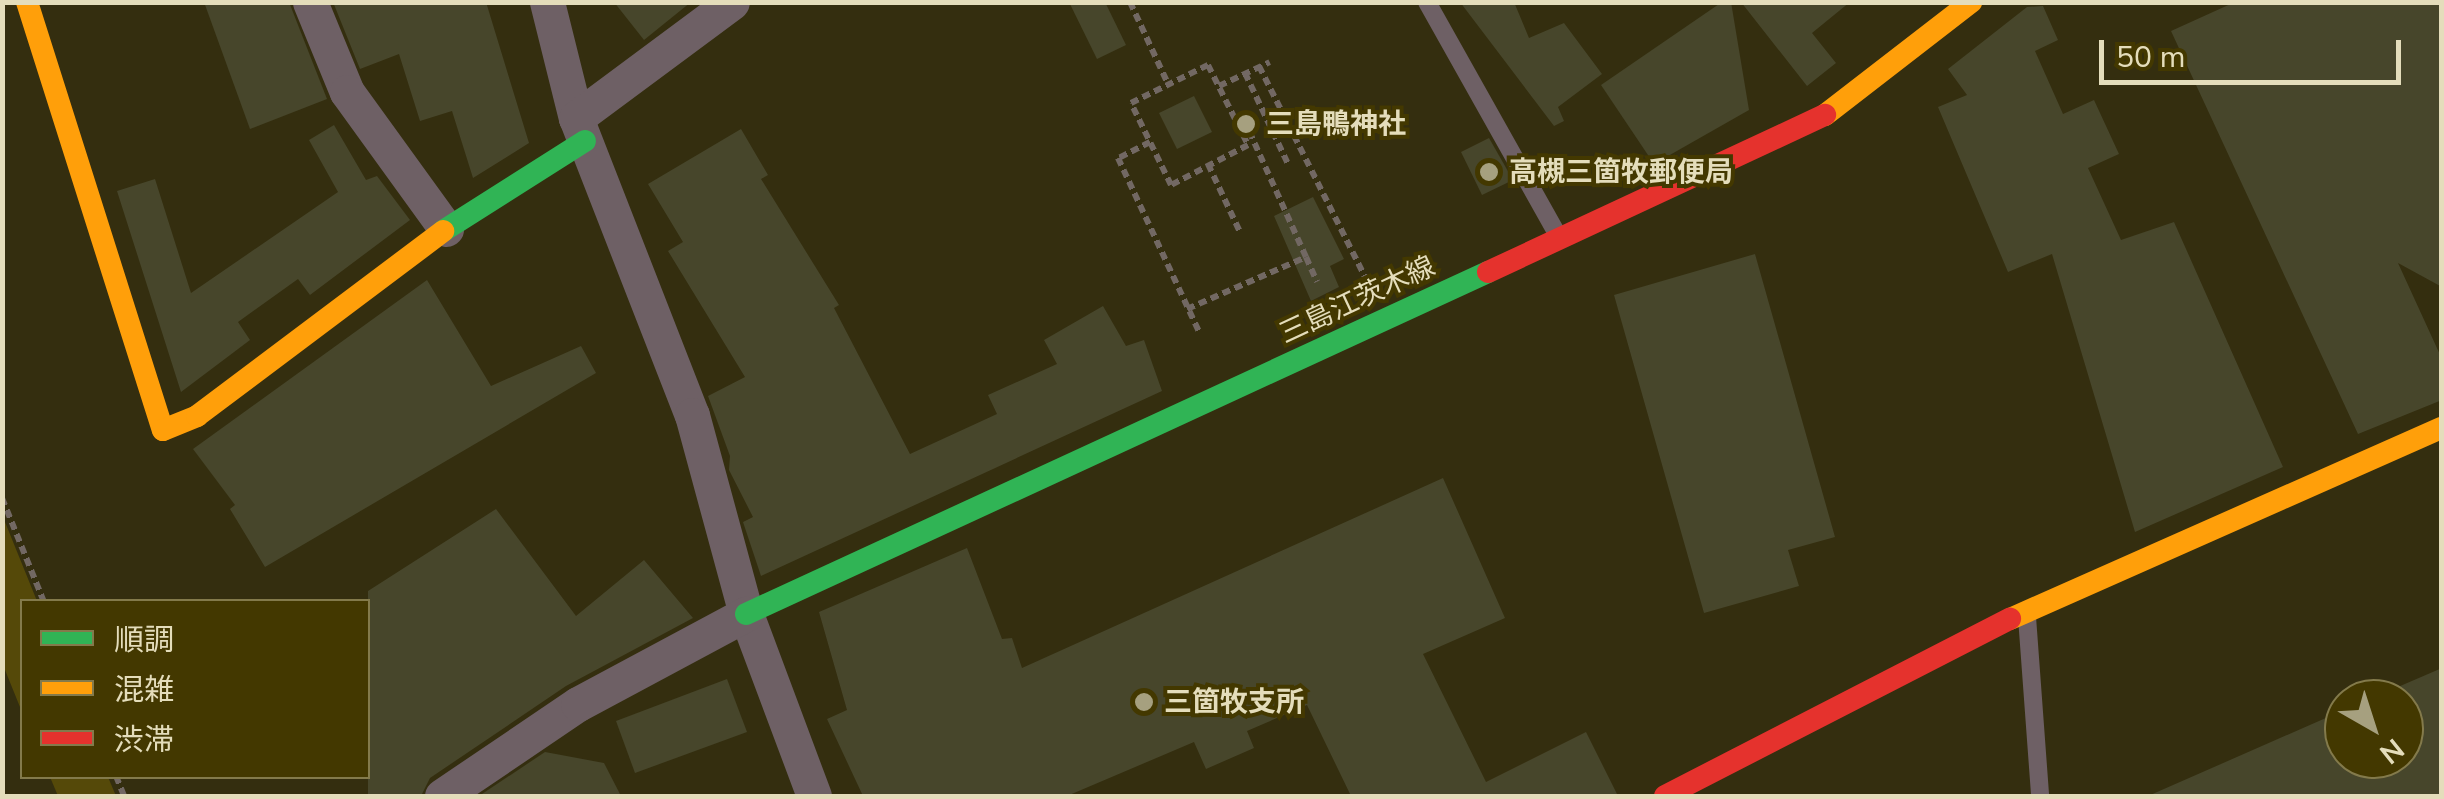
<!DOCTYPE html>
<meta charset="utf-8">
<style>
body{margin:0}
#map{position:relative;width:2444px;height:799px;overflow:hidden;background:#342e0f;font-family:"Nunito Sans","Noto Sans JP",sans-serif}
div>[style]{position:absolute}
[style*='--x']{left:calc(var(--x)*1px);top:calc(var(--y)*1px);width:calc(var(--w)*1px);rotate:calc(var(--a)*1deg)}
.green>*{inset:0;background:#554909}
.building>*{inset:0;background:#47462b}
.path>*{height:6px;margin-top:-3px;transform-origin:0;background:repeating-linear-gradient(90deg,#726863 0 8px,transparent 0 13px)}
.lane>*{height:18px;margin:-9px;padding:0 9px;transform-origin:9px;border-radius:9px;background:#6e6065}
.street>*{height:35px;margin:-17.5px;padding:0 17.5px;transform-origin:17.5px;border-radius:17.5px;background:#6e6065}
.fast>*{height:22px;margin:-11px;padding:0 11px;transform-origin:11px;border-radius:11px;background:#30b455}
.slow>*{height:22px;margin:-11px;padding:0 11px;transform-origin:11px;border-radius:11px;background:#ff9f0a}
.jam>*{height:22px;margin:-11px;padding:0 11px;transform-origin:11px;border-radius:11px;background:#e5322d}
.dots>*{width:28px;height:28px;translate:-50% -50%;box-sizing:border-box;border:5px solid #433800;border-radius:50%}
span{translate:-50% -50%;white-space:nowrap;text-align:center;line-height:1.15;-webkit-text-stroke:8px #433800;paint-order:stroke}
.poi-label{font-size:28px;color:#e4ddbb;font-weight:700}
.left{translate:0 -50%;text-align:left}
.street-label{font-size:28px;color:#e4ddbb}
.frame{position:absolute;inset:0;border:5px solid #e4ddbb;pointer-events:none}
.legend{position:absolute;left:20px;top:599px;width:350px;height:180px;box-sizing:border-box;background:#433800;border:2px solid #837a4b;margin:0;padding:12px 18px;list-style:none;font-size:30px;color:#e4ddbb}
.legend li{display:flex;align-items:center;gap:20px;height:50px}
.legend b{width:50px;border:2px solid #837a4b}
.north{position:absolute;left:2324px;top:679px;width:100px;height:100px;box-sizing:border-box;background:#433800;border:2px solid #837a4b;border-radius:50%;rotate:141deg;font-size:28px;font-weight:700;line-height:40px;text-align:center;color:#e4ddbb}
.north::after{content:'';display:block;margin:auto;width:35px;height:45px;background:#a6a07f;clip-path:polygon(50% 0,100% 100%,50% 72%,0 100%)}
.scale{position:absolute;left:2099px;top:40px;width:302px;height:45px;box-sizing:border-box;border:5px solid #e4ddbb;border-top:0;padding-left:12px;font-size:30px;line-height:35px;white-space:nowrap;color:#e4ddbb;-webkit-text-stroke:8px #433800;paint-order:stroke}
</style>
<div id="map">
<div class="green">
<div style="clip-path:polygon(3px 517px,37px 601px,22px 602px,22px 712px,3px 665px)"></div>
<div style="clip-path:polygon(50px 777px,108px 777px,116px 796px,58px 796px)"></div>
</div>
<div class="building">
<div style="clip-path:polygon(204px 2px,289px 2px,327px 99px,250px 129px)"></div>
<div style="clip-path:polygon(333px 2px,486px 2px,529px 143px,473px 178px,452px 111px,420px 121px,399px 54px,360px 69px)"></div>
<div style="clip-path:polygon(614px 2px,691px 2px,644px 40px)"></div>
<div style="clip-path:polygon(1069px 2px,1105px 2px,1126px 45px,1097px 59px)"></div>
<div style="clip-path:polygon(1460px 2px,1514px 2px,1529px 38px,1564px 23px,1602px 74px,1558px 107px,1564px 121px,1554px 126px)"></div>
<div style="clip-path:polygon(1722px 2px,1731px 2px,1749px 110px,1654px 164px,1601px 85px)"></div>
<div style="clip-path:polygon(1741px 2px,1850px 2px,1812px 33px,1836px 63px,1807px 86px)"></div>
<div style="clip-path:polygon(2235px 2px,2442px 2px,2442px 287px,2398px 263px,2442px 359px,2442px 400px,2358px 434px,2171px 31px)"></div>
<div style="clip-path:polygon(2043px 6px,2058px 40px,2035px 51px,2063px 114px,2094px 100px,2119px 154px,2088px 168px,2121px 240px,2174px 222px,2283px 467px,2135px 532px,2052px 254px,2008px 272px,1938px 107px,1967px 95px,1948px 69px,2027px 7px)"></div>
<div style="clip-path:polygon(1194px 96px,1212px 132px,1177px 149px,1159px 113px)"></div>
<div style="clip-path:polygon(334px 125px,366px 180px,377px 176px,410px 220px,310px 295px,298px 279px,238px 322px,250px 340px,181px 392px,117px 191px,155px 179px,191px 293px,338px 192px,309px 140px)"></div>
<div style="clip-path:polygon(741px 129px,768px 175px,761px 179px,839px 305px,834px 308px,910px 454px,997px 414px,988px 395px,1057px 364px,1044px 340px,1103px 306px,1126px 346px,1144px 340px,1162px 391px,761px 576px,743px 522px,753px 517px,729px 470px,730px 456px,708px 396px,745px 377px,668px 251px,683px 242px,648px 184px)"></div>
<div style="clip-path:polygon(1489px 138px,1513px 180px,1482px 195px,1461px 152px)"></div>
<div style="clip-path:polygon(1313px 197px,1344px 259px,1330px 266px,1339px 287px,1311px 301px,1274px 216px)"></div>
<div style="clip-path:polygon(1755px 254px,1835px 537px,1788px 550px,1799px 586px,1704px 613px,1614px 295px)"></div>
<div style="clip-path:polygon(427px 280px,491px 386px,581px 346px,596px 373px,265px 567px,230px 509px,235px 505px,193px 449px)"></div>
<div style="clip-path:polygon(1443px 478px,1505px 618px,1423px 654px,1486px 782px,1586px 732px,1618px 796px,1351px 796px,1307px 705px,1247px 731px,1254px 748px,1206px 769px,1194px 742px,1067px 796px,863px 796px,827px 719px,847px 710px,819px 612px,967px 548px,1002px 639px,1012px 638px,1022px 668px)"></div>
<div style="clip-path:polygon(496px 509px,576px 616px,644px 560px,693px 618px,566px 686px,430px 778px,421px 796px,368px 796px,368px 591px)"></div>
<div style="clip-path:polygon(2442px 668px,2442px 796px,2148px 796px,2344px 710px,2344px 759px,2404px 759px,2404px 699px,2370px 699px)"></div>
<div style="clip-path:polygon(727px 679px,747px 732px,635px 773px,616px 721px)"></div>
<div style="clip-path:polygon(545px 752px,604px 763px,621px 796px,479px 796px)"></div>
</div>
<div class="path">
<div style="--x:1130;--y:2;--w:90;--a:65.1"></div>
<div style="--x:1208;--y:65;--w:89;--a:63.4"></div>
<div style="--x:1248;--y:145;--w:87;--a:152.5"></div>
<div style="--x:1171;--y:185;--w:91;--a:-116"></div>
<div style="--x:1131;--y:103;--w:86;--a:-26.3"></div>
<div style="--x:1259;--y:66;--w:241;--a:63.3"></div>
<div style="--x:1245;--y:73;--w:101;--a:64.7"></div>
<div style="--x:1219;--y:86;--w:56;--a:-25.2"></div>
<div style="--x:1150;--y:142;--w:36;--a:153"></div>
<div style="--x:1118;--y:158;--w:194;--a:65"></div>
<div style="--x:1208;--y:164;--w:75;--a:64.8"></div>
<div style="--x:1306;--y:257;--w:27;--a:66"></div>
<div style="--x:1187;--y:309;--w:130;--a:-23.6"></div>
<div style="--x:1306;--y:257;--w:134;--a:-114.3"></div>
<div style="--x:1251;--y:135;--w:8;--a:-166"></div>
<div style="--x:2;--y:498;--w:112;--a:68"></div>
<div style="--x:116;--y:776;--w:22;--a:68"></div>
</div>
<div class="lane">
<div style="--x:1427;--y:2;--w:267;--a:60.7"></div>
<div style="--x:2027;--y:617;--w:179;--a:85.8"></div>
</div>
<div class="street">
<div style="--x:310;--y:2;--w:97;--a:67.7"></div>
<div style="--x:347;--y:92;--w:169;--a:54.1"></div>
<div style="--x:547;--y:2;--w:120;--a:76"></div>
<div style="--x:576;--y:118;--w:319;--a:68.7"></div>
<div style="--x:692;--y:415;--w:206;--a:74.8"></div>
<div style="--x:746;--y:614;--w:194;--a:69.5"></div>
<div style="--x:576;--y:118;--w:194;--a:-36.6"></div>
<div style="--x:442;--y:796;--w:164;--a:-34.1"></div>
<div style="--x:578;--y:704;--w:191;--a:-28.2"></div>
</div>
<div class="fast">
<div style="--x:443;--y:231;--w:168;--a:-32.4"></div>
<div style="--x:746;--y:614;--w:817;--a:-24.75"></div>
</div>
<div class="slow">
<div style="--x:27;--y:2;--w:449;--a:72.4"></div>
<div style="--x:163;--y:430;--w:37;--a:-22"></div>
<div style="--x:197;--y:416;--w:308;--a:-36.9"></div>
<div style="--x:1825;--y:115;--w:185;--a:-37.7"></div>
<div style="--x:2010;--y:619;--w:472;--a:-23.9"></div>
</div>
<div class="jam">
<div style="--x:1488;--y:272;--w:372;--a:-25"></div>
<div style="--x:1665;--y:796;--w:388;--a:-27.2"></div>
</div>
<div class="dots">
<div style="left:1246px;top:124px;background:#a6a07f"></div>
<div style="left:1489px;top:172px;background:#a6a07f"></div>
<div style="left:1144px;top:702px;background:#a6a07f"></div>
</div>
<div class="poi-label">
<span class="left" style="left:1266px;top:124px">三島鴨神社</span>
<span class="left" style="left:1509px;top:172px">高槻三箇牧郵便局</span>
<span class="left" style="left:1164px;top:702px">三箇牧支所</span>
</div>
<div class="street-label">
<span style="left:1357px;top:300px;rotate:-25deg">三島江茨木線</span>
</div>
<div class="frame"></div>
<ul class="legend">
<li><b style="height:12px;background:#30b455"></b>順調</li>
<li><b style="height:12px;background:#ff9f0a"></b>混雑</li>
<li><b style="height:12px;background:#e5322d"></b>渋滞</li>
</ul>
<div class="north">N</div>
<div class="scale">50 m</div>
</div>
